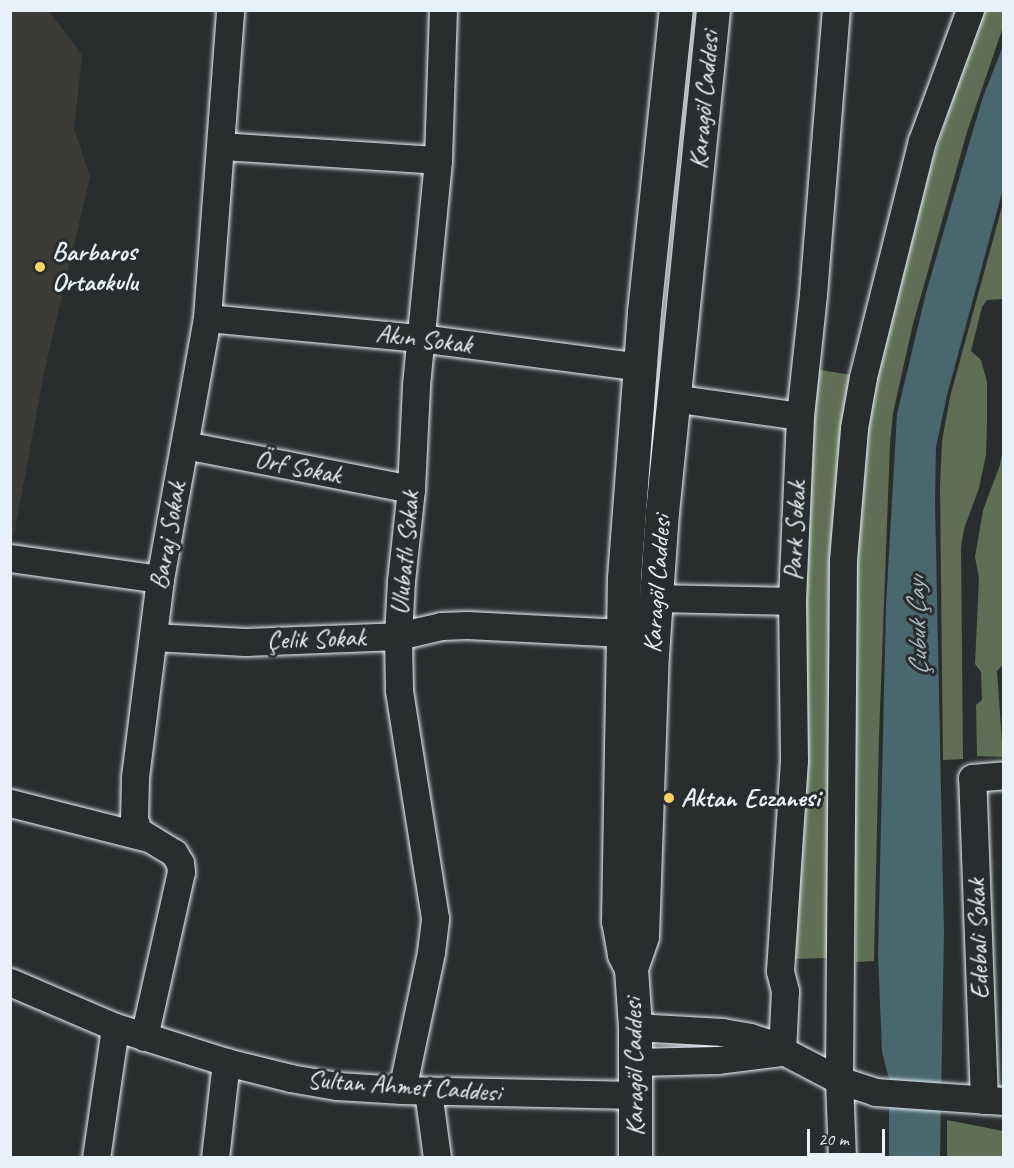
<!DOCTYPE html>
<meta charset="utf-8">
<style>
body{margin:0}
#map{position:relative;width:1014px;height:1168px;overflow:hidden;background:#2a2d2e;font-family:Caveat,sans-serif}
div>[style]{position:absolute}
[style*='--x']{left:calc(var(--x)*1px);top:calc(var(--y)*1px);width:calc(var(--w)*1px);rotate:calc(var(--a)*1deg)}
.built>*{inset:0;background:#3c3b37}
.green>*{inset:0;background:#616e56}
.water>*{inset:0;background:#4a666e}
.roads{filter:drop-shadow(0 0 2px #e8f1f8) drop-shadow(0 0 2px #e8f1f8)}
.minor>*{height:27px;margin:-13.5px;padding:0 13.5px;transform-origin:13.5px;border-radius:13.5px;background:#2a2d2e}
.major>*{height:33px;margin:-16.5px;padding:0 16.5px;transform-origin:16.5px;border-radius:16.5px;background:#2a2d2e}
.dots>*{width:16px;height:16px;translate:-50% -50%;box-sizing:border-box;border:3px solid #2a2d2e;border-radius:50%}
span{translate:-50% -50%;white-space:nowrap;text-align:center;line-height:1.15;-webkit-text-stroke:6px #2a2d2e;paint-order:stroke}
.street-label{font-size:26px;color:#e8f1f8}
.poi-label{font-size:26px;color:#e8f1f8;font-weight:700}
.left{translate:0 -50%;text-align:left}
.water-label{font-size:27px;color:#a9b9c1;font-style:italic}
.frame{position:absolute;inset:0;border:12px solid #e8f1f8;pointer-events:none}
.scale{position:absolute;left:807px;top:1129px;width:78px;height:27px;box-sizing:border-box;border:3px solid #e8f1f8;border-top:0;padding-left:8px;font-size:18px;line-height:21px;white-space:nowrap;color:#e8f1f8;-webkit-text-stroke:4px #2a2d2e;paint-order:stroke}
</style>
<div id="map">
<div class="built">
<div style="clip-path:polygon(11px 10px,49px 11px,82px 55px,74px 128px,90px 177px,45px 368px,14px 535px,10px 534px)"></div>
</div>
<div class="green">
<div style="clip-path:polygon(981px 11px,1003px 11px,1003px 27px,967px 132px,913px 324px,893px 413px,890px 444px,879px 736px,874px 961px,856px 962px,853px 772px,857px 511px,869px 402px,924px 186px)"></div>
<div style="clip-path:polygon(1003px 203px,1003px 299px,987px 300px,982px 307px,971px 351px,981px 360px,987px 382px,987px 423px,986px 455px,979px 488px,964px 529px,961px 547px,963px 759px,943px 760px,940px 487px,942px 441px,950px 397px)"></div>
<div style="clip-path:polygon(815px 369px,851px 375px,830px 958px,788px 959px)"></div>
<div style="clip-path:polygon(1003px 448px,1004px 664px,997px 671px,1003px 757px,977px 756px,976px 705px,982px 700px,981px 672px,975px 664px,979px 578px,975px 557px,983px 510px,1000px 465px)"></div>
<div style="clip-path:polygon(947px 1120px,1003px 1131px,1003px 1157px,947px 1157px)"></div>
</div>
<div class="water">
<div style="clip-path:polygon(1003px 46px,1003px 189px,947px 395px,936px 447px,935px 501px,944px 933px,940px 1157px,889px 1158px,889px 1079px,882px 1052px,878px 954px,886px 605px,897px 414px,926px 293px,966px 154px,983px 97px)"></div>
</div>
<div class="roads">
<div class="minor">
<div style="--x:221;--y:146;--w:217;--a:3.7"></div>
<div style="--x:207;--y:318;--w:214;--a:5.4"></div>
<div style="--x:420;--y:338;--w:222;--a:7.5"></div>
<div style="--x:672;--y:398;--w:129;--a:8"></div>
<div style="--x:185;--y:445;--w:230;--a:11"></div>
<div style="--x:10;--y:558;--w:151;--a:8"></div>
<div style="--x:657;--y:598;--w:135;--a:1.3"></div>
<div style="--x:153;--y:637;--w:92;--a:3.1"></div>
<div style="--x:245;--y:642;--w:153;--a:-2.2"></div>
<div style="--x:398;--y:636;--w:44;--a:-13.1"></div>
<div style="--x:441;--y:626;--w:26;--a:-2"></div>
<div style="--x:467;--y:625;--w:156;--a:2.9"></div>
<div style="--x:10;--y:803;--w:142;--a:14.2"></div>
<div style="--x:10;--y:982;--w:114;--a:23.2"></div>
<div style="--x:115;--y:1027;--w:116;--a:17.5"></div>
<div style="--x:226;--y:1062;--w:66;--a:14"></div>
<div style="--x:290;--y:1078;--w:48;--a:9.7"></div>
<div style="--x:337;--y:1086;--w:65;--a:3.5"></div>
<div style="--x:402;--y:1090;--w:233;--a:1.2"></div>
<div style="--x:635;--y:1027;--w:87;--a:3.3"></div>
<div style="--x:722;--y:1032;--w:28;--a:10"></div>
<div style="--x:750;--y:1037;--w:19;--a:18"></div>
<div style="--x:768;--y:1043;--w:80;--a:27.5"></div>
<div style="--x:839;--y:1080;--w:38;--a:18"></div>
<div style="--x:875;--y:1092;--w:129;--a:4"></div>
<div style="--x:144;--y:1037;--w:169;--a:-77.4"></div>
<div style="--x:181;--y:872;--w:9;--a:-96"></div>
<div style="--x:180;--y:863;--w:12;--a:-121"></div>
<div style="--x:174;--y:853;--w:42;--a:-148.6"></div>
<div style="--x:138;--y:831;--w:13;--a:-108"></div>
<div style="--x:134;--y:819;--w:42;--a:-88.6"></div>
<div style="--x:135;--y:777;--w:200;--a:-82.8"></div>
<div style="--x:160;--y:579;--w:265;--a:-79.8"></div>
<div style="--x:207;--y:318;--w:309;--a:-85.7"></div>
<div style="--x:782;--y:1052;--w:61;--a:-87.2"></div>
<div style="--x:785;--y:991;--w:21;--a:-104"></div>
<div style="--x:780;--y:971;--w:211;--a:-86.2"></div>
<div style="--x:794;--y:760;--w:159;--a:-90.7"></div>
<div style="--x:792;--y:601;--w:185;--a:-87.5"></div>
<div style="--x:800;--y:416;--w:123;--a:-83.9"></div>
<div style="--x:813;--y:294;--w:285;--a:-85.4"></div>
<div style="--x:635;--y:1062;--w:83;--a:-1.4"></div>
<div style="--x:718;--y:1060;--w:64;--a:-7.1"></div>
<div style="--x:402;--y:1090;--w:141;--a:-78.1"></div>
<div style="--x:431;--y:952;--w:34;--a:-83"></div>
<div style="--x:435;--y:918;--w:231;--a:-99"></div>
<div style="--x:399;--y:690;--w:54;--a:-91.1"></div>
<div style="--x:398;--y:636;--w:55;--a:-86.9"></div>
<div style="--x:401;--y:581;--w:93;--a:-83.8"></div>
<div style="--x:411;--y:489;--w:104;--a:-87.2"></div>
<div style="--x:416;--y:385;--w:226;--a:-84.4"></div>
<div style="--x:438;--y:160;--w:150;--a:-88.1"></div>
<div style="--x:428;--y:1091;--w:68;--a:82.3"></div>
<div style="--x:984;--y:1100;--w:322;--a:-92.1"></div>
<div style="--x:972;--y:778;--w:32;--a:-5"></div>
<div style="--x:96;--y:1158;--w:132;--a:-81.7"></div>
<div style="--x:215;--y:1158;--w:97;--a:-83.5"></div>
<div style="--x:842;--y:1158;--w:78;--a:-92.2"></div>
<div style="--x:839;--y:1080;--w:520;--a:-89.56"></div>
<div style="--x:843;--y:560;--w:132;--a:-85.2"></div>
<div style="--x:854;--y:428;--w:52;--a:-80"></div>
<div style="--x:863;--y:377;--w:243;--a:-76"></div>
<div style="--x:922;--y:141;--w:140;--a:-69.9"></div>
</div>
<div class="major">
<div style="--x:631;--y:968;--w:16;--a:-117"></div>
<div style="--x:624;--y:954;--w:34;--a:-100"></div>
<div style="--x:618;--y:921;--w:343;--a:-89"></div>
<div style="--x:624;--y:578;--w:267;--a:-85.7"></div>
<div style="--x:644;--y:312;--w:304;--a:-84"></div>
<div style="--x:635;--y:1158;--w:131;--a:-90"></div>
<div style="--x:635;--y:1027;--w:59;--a:-93.9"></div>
<div style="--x:631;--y:968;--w:34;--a:-71"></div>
<div style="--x:642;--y:936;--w:282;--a:-88"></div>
<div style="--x:652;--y:654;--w:142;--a:-86"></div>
<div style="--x:662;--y:512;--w:505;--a:-84.2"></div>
</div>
</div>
<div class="dots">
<div style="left:40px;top:267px;background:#ffd166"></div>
<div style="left:669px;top:798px;background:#ffd166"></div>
</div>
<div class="street-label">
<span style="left:704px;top:100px;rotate:-85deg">Karagöl Caddesi</span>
<span style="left:424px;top:339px;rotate:7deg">Akın Sokak</span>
<span style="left:298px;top:467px;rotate:11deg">Örf Sokak</span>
<span style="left:795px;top:531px;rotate:-88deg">Park Sokak</span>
<span style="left:168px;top:536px;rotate:-80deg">Baraj Sokak</span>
<span style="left:405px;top:553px;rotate:-85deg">Ulubatlı Sokak</span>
<span style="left:657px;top:584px;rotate:-86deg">Karagöl Caddesi</span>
<span style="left:316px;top:639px;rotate:-2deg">Çelik Sokak</span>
<span style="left:978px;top:939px;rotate:-92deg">Edebali Sokak</span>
<span style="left:634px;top:1067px;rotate:-91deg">Karagöl Caddesi</span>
<span style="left:404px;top:1086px;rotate:4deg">Sultan Ahmet Caddesi</span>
</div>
<div class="poi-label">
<span class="left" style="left:52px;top:267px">Barbaros<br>Ortaokulu</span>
<span class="left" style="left:681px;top:798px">Aktan Eczanesi</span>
</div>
<div class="water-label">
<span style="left:917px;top:626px;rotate:-92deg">Çubuk Çayı</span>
</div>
<div class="frame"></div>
<div class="scale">20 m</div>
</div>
